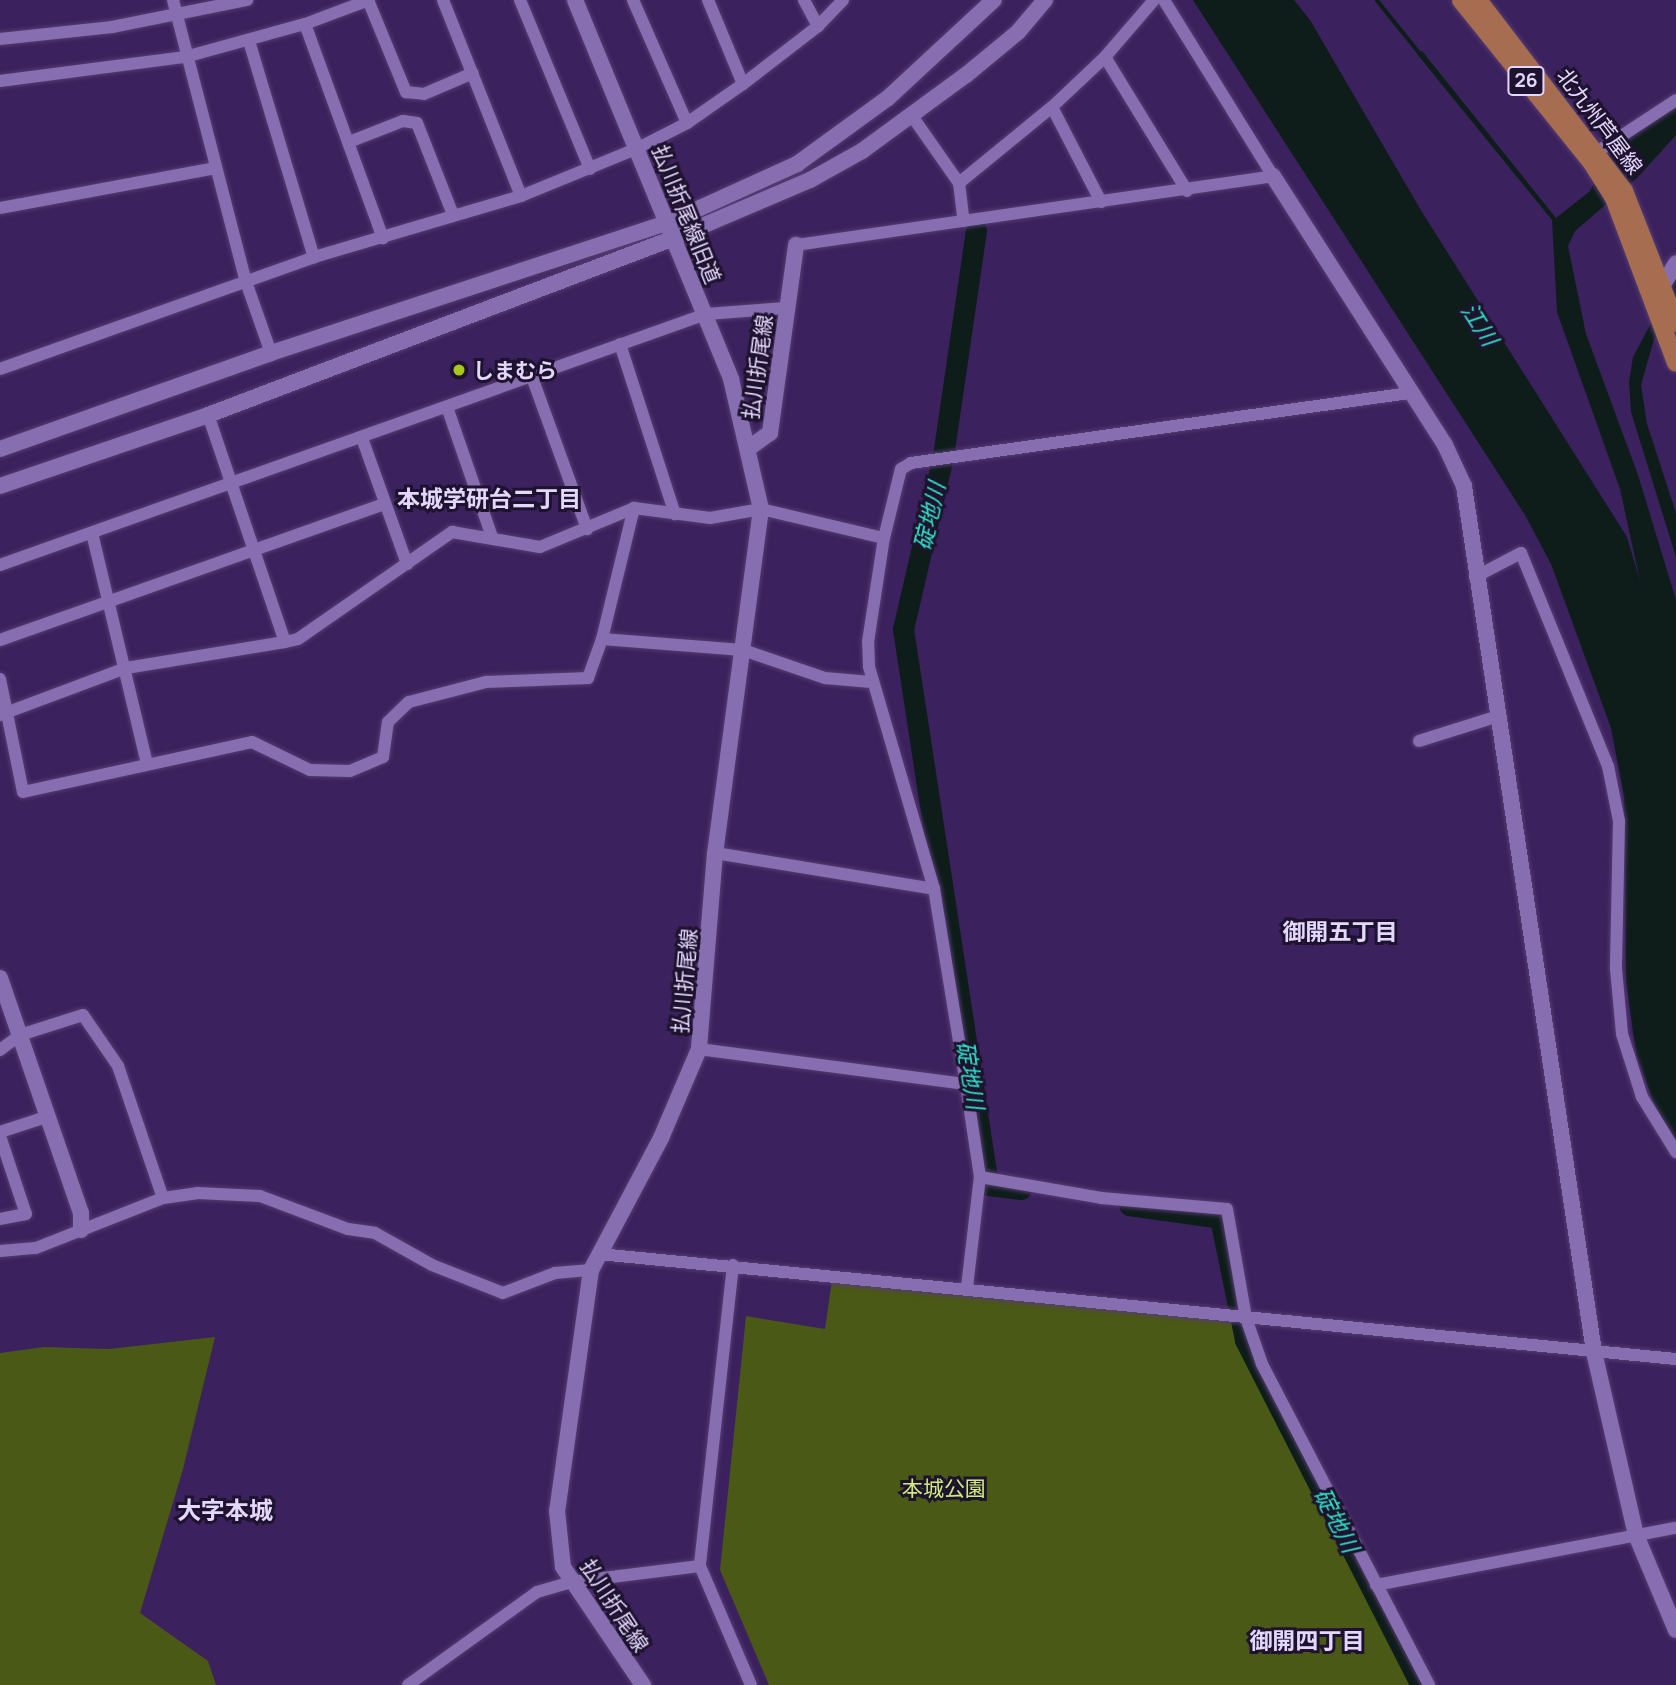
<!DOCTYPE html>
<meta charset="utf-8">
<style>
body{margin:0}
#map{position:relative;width:1676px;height:1685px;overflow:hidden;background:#3b215d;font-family:Manrope,"Noto Sans JP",sans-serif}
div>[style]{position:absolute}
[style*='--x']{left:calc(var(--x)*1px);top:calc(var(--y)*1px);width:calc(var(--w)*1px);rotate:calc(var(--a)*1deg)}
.green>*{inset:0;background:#4b5916}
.water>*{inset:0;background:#0e1d1a}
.stream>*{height:3.5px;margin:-1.75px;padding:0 1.75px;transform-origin:1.75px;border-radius:1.75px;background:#0e1d1a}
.river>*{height:21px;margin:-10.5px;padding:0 10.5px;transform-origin:10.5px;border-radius:10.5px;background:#0e1d1a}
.roads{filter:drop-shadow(0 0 2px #553c71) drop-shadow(0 0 2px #553c71)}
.street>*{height:12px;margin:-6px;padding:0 6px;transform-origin:6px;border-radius:6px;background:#876eb1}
.secondary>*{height:16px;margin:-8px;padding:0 8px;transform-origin:8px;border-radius:8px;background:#876eb1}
.primary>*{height:18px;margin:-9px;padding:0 9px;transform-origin:9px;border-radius:9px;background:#a76d50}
.dots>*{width:19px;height:19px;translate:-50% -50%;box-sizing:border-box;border:4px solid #1e132e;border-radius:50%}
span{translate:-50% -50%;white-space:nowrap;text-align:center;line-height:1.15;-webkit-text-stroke:6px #1e132e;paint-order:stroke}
.shield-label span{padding:2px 5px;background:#1e132e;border:2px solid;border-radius:5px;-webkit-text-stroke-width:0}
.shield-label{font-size:19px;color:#e3d7fc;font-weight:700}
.street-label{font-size:21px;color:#e3d7fc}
.poi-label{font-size:21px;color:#e3d7fc;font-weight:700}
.left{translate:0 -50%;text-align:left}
.park-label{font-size:21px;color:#d0eb7d}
.water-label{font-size:23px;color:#2ee1c8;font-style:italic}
.neighbourhood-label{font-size:23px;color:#e3d7fc;font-weight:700}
.quarter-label{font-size:24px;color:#e3d7fc;font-weight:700}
</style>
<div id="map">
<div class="green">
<div style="clip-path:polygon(832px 1280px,1237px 1320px,1244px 1346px,1418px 1685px,769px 1685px,720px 1570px,746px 1316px,825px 1329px)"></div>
<div style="clip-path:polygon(215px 1337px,183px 1469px,140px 1613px,208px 1661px,216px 1685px,0 1685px,0 1353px,44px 1347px,109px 1349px)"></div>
</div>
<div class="water">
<div style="clip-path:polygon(1193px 0,1294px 0,1310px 20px,1422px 212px,1627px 537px,1640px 581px,1620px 489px,1557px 312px,1552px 220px,1417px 54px,1422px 51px,1556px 218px,1590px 191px,1613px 148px,1676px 105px,1676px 135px,1638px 177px,1575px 231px,1568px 246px,1586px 334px,1638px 475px,1676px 600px,1676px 1143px,1654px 1104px,1636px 1054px,1626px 981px,1624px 797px,1611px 728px,1551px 564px,1525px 515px)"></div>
<div style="clip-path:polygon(1676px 276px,1676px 304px,1654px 339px,1641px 385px,1647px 424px,1676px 513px,1676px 557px,1631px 412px,1629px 382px,1633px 357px)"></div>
</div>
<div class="stream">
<div style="--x:1377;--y:0;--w:72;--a:51.2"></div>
</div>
<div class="river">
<div style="--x:976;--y:230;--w:228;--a:98.3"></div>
<div style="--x:943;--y:456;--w:178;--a:103"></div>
<div style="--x:903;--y:629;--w:562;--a:81.31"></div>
<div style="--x:988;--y:1185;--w:33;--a:7"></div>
<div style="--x:1129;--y:1205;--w:92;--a:8.1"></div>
<div style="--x:1220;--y:1218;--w:125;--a:78.4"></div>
<div style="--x:1245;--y:1340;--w:387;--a:63"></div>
</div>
<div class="roads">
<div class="street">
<div style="--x:173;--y:0;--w:291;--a:75.5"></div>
<div style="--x:246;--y:282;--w:75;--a:70.6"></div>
<div style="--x:368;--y:0;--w:100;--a:67.6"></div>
<div style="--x:406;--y:92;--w:18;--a:6"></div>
<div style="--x:424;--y:94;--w:53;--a:-23.2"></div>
<div style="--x:443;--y:0;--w:211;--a:68.3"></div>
<div style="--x:520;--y:0;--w:183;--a:67.5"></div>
<div style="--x:633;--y:0;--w:134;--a:66.3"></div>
<div style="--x:708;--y:0;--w:91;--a:67.4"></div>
<div style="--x:804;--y:0;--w:30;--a:62"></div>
<div style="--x:305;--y:24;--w:228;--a:70"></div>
<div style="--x:0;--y:39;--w:113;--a:-6.1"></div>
<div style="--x:112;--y:27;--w:138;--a:-11.3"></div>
<div style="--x:249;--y:41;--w:226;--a:73.3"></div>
<div style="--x:1105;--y:57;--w:157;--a:58.5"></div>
<div style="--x:0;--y:81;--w:187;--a:-7.4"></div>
<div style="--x:185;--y:57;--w:124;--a:-15.4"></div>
<div style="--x:305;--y:24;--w:68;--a:-20.6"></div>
<div style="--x:1052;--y:107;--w:107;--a:62.7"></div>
<div style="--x:912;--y:116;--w:82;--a:55"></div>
<div style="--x:959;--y:183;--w:120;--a:-39.3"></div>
<div style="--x:1052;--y:107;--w:73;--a:-43.3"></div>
<div style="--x:1105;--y:57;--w:75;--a:-49.3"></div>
<div style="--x:349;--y:142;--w:58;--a:-21.3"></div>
<div style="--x:403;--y:121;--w:14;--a:8"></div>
<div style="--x:417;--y:123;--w:99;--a:68.6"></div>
<div style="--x:1588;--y:158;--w:105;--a:-33.4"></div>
<div style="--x:959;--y:183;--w:38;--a:83"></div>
<div style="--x:0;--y:208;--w:219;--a:-10.5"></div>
<div style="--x:796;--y:245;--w:482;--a:-8.2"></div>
<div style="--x:1273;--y:176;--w:207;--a:-121.8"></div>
<div style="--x:620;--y:344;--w:179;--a:72.1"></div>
<div style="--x:0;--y:369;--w:333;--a:-19.6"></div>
<div style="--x:314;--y:257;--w:216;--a:-16.4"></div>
<div style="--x:521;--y:196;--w:126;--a:-22.3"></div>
<div style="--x:638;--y:148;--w:55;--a:-27"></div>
<div style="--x:687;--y:123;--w:68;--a:-34.9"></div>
<div style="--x:743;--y:84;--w:95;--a:-37.7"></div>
<div style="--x:818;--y:26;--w:36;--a:-46"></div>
<div style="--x:532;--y:377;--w:162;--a:70.1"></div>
<div style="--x:447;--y:407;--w:138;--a:70.9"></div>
<div style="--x:362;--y:438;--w:134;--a:70.3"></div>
<div style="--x:92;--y:533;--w:237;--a:76.6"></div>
<div style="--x:0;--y:565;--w:749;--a:-19.57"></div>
<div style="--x:706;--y:314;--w:80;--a:-4.3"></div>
<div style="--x:1475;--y:577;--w:52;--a:-27.6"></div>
<div style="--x:1521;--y:553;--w:230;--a:67.8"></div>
<div style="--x:1608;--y:766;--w:56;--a:78.7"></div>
<div style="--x:1619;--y:821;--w:148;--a:91.2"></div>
<div style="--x:1616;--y:969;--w:65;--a:84.7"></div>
<div style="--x:1622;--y:1034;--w:66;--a:72.4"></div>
<div style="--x:1642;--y:1097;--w:65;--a:58.3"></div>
<div style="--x:602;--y:639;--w:141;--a:4.5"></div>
<div style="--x:743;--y:650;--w:87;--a:18.9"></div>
<div style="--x:825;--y:678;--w:46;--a:5"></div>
<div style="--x:0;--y:640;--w:406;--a:-19.5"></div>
<div style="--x:285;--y:642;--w:13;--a:-13"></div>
<div style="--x:298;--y:639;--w:188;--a:-34.8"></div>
<div style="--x:452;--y:532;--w:89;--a:9.7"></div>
<div style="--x:540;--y:547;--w:102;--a:-22.5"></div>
<div style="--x:634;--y:508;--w:77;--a:7.5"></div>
<div style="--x:710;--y:518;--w:52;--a:-10"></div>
<div style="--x:761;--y:509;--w:126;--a:13.3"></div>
<div style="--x:0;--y:679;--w:115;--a:78.5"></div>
<div style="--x:23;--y:792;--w:234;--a:-12.3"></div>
<div style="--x:252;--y:742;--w:64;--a:25.8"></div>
<div style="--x:310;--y:770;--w:40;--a:1.4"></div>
<div style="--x:350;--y:771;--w:36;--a:-23"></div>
<div style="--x:383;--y:757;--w:35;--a:-82"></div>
<div style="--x:388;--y:722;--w:29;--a:-44"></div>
<div style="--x:409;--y:702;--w:80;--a:-14.6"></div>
<div style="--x:486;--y:682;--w:102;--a:-2.2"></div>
<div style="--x:588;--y:678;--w:41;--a:-70.3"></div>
<div style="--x:602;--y:639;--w:135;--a:-76.3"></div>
<div style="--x:0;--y:715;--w:134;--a:-20.5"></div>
<div style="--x:126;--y:668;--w:161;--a:-9.3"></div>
<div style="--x:285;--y:642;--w:240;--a:-108.7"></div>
<div style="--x:1419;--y:741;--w:84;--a:-17.4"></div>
<div style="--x:715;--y:853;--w:222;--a:9.3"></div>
<div style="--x:699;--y:1049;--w:269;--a:7.5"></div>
<div style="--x:0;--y:1050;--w:25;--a:-37"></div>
<div style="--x:20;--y:1035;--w:66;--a:-17.6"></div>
<div style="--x:83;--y:1015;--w:62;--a:55.5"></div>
<div style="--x:118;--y:1066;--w:139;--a:71.2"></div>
<div style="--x:0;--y:1132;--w:42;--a:-18"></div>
<div style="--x:0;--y:1136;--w:82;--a:71.6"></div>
<div style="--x:26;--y:1214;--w:26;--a:169"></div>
<div style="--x:980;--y:1177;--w:123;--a:9.8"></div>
<div style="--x:1101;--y:1198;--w:126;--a:5"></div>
<div style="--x:1227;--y:1209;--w:111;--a:80.1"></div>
<div style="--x:1246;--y:1318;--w:49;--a:70.8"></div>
<div style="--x:1262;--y:1364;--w:362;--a:62.5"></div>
<div style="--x:0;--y:1251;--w:36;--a:-5"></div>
<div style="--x:36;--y:1248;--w:136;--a:-21.5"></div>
<div style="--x:163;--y:1198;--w:34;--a:-8"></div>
<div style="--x:197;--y:1193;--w:63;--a:2.7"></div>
<div style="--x:260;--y:1196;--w:94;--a:20.6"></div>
<div style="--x:348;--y:1229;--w:27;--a:8"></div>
<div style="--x:375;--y:1233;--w:65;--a:29.3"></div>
<div style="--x:432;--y:1265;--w:76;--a:21.5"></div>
<div style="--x:503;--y:1293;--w:56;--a:-21"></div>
<div style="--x:555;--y:1273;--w:36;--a:-5"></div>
<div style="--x:599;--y:1254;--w:1082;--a:5.57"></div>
<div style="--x:733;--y:1265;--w:303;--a:96.3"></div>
<div style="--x:700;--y:1566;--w:129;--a:66.8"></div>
<div style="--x:967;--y:1287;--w:111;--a:-83.3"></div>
<div style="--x:980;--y:1177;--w:94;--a:-98.6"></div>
<div style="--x:966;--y:1084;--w:198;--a:-99.3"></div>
<div style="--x:934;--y:889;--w:232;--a:-106.3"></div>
<div style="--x:869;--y:666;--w:24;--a:-92"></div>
<div style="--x:868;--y:642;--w:105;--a:-81.3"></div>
<div style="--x:884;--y:538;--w:71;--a:-76.2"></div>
<div style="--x:901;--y:469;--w:12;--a:-31"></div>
<div style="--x:911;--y:463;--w:503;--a:-8"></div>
<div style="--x:1376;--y:1585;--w:305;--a:-10.8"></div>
<div style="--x:408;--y:1685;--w:159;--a:-35.8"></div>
<div style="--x:537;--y:1592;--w:35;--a:-16"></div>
<div style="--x:571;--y:1582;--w:130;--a:-7.1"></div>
</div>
<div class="secondary">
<div style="--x:575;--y:0;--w:410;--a:67.6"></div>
<div style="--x:731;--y:379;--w:133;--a:77"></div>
<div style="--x:761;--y:509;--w:347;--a:97.6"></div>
<div style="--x:715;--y:853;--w:197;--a:94.7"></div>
<div style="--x:699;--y:1049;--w:97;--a:113.1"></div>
<div style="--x:661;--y:1138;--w:149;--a:117.9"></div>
<div style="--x:591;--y:1270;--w:243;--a:98"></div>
<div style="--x:557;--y:1511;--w:56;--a:83.9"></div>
<div style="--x:563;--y:1567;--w:143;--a:55.9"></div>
<div style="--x:1273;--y:176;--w:319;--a:57.4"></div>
<div style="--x:1445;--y:445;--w:45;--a:65.1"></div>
<div style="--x:1464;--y:486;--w:876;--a:81.46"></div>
<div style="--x:1594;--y:1352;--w:188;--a:77.1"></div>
<div style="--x:1636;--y:1535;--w:103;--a:67.2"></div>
<div style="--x:1657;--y:294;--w:36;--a:-58"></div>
<div style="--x:749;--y:448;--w:26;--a:-36"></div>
<div style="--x:770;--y:433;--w:190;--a:-82.1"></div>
<div style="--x:0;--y:449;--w:288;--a:-19.5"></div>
<div style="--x:271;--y:353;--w:417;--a:-18.2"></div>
<div style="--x:667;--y:223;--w:143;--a:-24.4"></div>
<div style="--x:797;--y:164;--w:112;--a:-36"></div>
<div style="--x:888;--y:98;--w:144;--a:-42.8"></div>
<div style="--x:0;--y:486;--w:220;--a:-18.8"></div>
<div style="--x:208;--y:415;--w:498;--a:-20.8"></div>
<div style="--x:674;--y:238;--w:148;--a:-23.1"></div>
<div style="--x:810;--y:180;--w:60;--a:-29.1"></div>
<div style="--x:862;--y:151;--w:129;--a:-36.2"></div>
<div style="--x:966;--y:75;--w:67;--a:-39.6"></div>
<div style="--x:1018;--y:32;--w:42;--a:-49.8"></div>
<div style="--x:0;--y:978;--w:249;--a:71"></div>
<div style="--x:81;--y:1213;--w:17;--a:90"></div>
</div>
<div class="primary">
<div style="--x:1461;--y:0;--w:209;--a:51.2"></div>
<div style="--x:1592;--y:163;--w:41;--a:57.8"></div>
<div style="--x:1614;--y:198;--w:176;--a:69.4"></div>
<div style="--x:1478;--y:0;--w:240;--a:52.6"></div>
<div style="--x:1624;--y:191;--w:142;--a:68.5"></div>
</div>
</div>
<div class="dots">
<div style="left:459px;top:370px;background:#a8c71d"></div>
</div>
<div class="shield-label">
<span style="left:1526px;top:81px">26</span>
</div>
<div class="street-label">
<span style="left:1600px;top:121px;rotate:53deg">北九州芦屋線</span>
<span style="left:687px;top:214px;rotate:68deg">払川折尾線旧道</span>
<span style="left:757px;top:367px;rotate:-82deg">払川折尾線</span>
<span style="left:684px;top:981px;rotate:-85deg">払川折尾線</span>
<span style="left:615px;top:1605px;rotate:57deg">払川折尾線</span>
</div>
<div class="poi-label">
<span class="left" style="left:473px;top:370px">しまむら</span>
</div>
<div class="park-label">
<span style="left:944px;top:1488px">本城公園</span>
</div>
<div class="water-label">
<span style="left:1480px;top:324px;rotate:57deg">江川</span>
<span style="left:929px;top:516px;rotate:-77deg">碇地川</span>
<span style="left:971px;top:1075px;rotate:81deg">碇地川</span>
<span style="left:1337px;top:1520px;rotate:63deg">碇地川</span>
</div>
<div class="neighbourhood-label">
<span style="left:489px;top:498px">本城学研台二丁目</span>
<span style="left:1340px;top:931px">御開五丁目</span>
<span style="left:1307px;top:1640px">御開四丁目</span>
</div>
<div class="quarter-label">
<span style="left:225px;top:1510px">大字本城</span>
</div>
</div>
